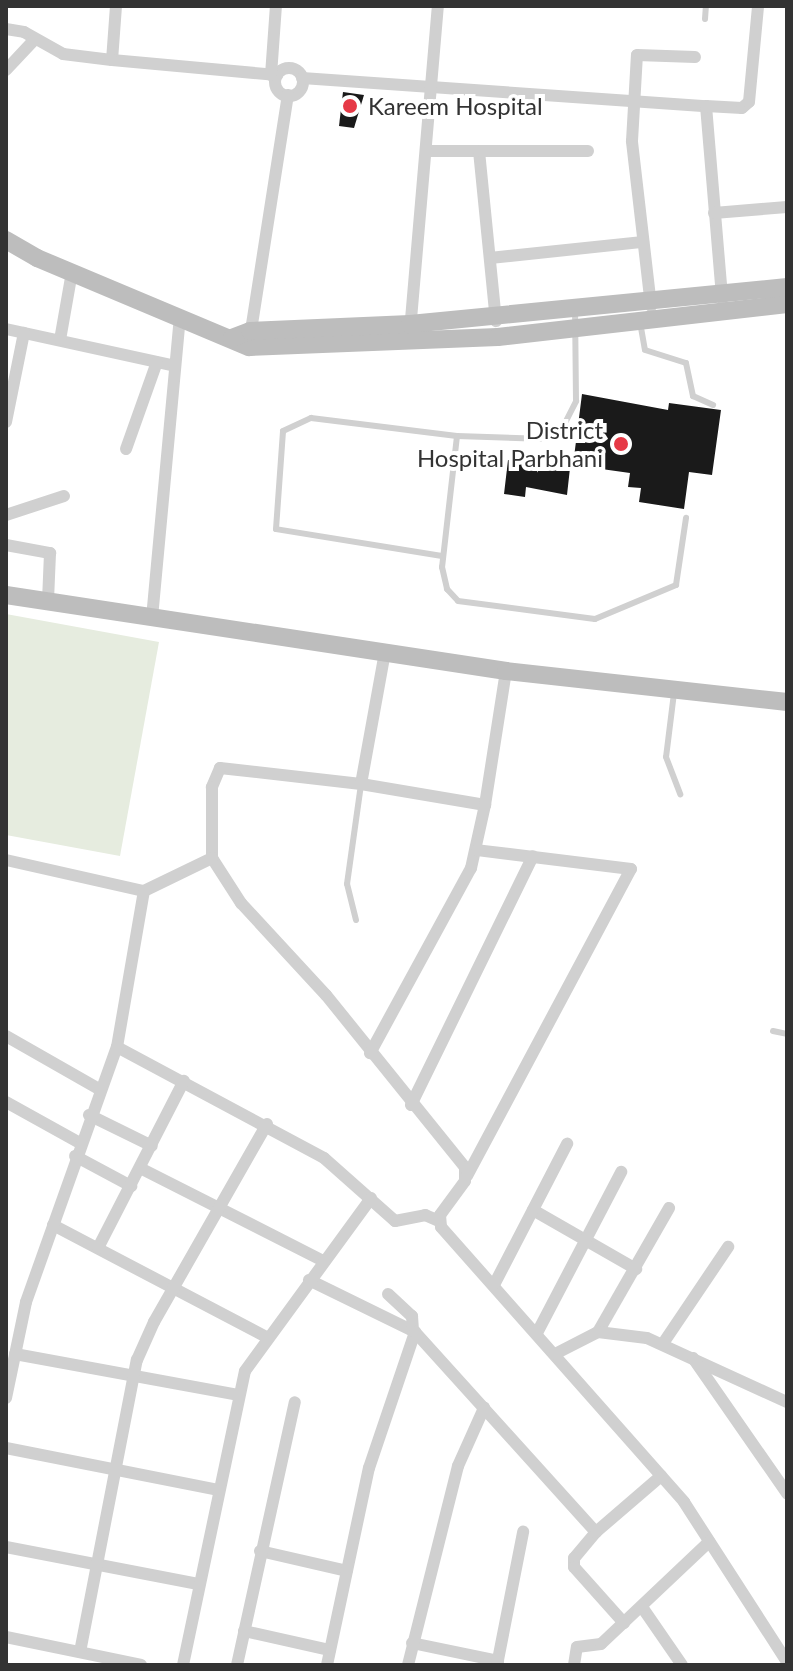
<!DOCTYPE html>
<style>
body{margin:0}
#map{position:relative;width:793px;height:1671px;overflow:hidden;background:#fff;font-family:Lato,sans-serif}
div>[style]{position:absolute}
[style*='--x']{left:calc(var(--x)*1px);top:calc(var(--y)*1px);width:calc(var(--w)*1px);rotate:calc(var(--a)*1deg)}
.green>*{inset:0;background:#e6ecdf}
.building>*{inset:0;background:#1a1a1a}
.lane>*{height:6px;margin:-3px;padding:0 3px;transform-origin:3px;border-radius:3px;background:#d0d0d0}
.street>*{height:12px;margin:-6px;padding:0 6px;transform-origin:6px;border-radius:6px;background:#d0d0d0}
.street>.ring{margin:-6px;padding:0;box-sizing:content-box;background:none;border:12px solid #d0d0d0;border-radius:50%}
.secondary>*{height:18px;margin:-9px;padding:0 9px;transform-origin:9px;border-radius:9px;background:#bdbdbd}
.dots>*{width:22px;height:22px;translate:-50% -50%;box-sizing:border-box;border:4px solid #fff;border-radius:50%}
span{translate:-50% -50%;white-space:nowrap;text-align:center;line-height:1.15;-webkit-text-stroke:8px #fff;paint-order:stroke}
.poi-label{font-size:24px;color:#333}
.left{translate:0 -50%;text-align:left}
.right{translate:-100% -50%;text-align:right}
.frame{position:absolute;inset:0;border:8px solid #333;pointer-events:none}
</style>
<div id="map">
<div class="green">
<div style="clip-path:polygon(6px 614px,159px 642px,120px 856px,6px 835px)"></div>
</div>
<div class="building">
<div style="clip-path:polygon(343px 92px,364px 95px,354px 128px,339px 126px)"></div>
<div style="clip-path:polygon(582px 394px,668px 410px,669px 403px,721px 410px,712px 475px,689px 472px,684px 509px,639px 502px,641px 488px,628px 487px,630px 473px,573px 465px)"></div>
<div style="clip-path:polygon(508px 460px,570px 468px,567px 495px,526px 487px,525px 497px,504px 494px)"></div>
</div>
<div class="lane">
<div style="--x:705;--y:19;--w:13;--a:-86"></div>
<div style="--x:640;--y:322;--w:28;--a:80"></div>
<div style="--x:645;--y:350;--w:43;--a:17.6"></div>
<div style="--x:686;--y:363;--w:34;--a:78"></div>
<div style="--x:693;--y:396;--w:22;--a:24"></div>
<div style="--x:457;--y:436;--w:132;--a:96.5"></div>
<div style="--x:442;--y:567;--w:23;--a:77"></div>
<div style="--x:447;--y:589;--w:16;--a:47"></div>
<div style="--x:458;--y:601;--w:138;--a:7.5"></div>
<div style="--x:595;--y:619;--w:88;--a:-22.8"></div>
<div style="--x:676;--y:585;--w:68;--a:-81.5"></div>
<div style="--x:442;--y:556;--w:168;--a:-170.8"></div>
<div style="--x:276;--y:529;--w:98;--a:-85.9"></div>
<div style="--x:283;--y:431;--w:31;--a:-25"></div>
<div style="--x:311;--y:418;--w:147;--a:7"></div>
<div style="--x:457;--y:436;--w:89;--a:1.9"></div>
<div style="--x:546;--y:439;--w:21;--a:-35"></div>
<div style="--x:563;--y:427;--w:29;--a:-63"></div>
<div style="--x:576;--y:401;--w:91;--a:-90.6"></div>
<div style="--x:674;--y:693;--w:64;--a:97.1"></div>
<div style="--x:666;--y:757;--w:40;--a:69"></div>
<div style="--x:356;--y:920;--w:37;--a:-104"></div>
<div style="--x:347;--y:884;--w:101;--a:-82"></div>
<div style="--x:773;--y:1031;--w:14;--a:12"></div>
</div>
<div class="street">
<div style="--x:116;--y:6;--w:54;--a:94.2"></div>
<div style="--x:112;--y:60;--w:166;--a:5.2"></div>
<div style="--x:6;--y:29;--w:18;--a:9"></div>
<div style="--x:24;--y:32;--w:45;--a:29.4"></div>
<div style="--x:63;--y:54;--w:49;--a:7"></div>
<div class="ring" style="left:275px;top:68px;width:16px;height:16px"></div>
<div style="--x:6;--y:70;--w:42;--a:-46.9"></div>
<div style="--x:271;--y:75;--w:69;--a:-85.9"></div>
<div style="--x:302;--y:78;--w:405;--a:4"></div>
<div style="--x:706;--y:106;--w:193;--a:85.2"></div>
<div style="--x:706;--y:106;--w:36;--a:3"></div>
<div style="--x:742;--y:108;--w:9;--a:-41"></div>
<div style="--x:749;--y:102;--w:96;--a:-84.6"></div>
<div style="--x:426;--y:151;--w:53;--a:0"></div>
<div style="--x:479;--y:151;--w:171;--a:84.3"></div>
<div style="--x:479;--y:151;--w:109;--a:0"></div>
<div style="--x:714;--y:213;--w:73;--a:-4.7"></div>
<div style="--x:490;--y:258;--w:154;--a:-6"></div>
<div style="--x:651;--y:306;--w:166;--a:-96.6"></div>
<div style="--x:632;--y:141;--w:86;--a:-86.7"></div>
<div style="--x:637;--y:55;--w:58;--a:2"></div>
<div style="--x:6;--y:329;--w:173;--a:12.3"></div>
<div style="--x:410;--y:331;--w:326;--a:-85.1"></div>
<div style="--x:250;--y:337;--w:245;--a:-81.1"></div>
<div style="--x:60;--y:340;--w:69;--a:-80"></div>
<div style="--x:6;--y:422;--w:91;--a:-78.6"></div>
<div style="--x:126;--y:449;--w:92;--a:-70.4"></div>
<div style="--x:6;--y:515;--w:61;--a:-18.1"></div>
<div style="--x:6;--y:545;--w:45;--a:10.3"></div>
<div style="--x:50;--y:553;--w:48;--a:92.4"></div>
<div style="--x:152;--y:618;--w:302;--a:-84.7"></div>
<div style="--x:385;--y:652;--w:134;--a:100.3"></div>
<div style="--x:361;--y:784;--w:142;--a:-173.5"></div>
<div style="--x:220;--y:768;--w:21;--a:113"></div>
<div style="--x:212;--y:787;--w:71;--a:90"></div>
<div style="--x:212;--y:858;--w:54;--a:57.2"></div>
<div style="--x:241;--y:903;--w:125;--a:47.3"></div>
<div style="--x:326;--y:995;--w:221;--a:51.1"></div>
<div style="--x:465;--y:1167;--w:14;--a:90"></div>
<div style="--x:465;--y:1181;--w:42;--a:126.3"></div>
<div style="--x:440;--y:1215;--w:12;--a:85"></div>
<div style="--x:441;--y:1227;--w:367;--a:48.5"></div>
<div style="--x:684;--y:1502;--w:190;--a:57.2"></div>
<div style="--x:361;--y:784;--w:126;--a:9.6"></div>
<div style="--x:485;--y:805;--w:65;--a:102.5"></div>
<div style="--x:471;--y:868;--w:211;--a:118.6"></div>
<div style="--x:485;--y:805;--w:136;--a:-81.1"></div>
<div style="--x:6;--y:860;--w:141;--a:12.7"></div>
<div style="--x:6;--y:1036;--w:107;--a:29.7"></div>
<div style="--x:117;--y:1047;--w:235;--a:28.2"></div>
<div style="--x:324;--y:1158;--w:95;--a:41.6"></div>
<div style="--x:395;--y:1221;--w:31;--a:-11"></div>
<div style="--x:425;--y:1215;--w:15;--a:23"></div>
<div style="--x:6;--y:1102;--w:85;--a:29"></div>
<div style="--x:411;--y:1105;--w:277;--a:-63.9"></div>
<div style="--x:89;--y:1115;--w:70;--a:26.2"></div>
<div style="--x:75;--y:1156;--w:64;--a:28.2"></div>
<div style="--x:140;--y:1168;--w:205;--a:26.9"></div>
<div style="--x:467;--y:1176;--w:348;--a:-61.9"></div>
<div style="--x:631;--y:869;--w:155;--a:-173"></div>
<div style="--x:533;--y:1210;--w:119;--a:29.8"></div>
<div style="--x:53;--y:1225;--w:241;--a:27.7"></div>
<div style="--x:98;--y:1248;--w:188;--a:-62.8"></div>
<div style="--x:309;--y:1280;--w:118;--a:26.1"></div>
<div style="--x:495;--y:1283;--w:157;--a:-62.6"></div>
<div style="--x:388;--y:1294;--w:33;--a:43"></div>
<div style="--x:412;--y:1316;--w:15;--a:86"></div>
<div style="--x:598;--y:1332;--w:143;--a:-60.2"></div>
<div style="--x:537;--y:1333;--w:182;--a:-62.4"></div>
<div style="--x:664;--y:1342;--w:115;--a:-56"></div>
<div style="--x:15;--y:1354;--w:228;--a:10.4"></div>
<div style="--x:555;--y:1354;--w:48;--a:-27.1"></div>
<div style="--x:598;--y:1332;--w:49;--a:7"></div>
<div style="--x:647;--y:1338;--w:154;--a:24.6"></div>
<div style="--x:693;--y:1358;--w:165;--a:55.2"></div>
<div style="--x:6;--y:1398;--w:98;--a:-78.2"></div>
<div style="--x:26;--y:1302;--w:271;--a:-70.4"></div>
<div style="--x:117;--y:1047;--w:158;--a:-80.2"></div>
<div style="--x:144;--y:891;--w:76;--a:-25.9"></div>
<div style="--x:6;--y:1448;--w:216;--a:11.2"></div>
<div style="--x:596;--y:1532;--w:34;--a:130"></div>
<div style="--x:574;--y:1558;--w:9;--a:90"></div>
<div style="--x:574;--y:1567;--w:75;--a:48.2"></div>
<div style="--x:6;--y:1547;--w:197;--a:10.9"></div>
<div style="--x:260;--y:1551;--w:89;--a:12.9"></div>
<div style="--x:642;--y:1607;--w:70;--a:55.4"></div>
<div style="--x:244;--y:1631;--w:88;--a:12.5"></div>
<div style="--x:6;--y:1637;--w:138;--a:11.7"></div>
<div style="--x:412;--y:1643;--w:88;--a:11.8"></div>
<div style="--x:80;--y:1652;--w:298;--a:-79"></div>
<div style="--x:137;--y:1360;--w:42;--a:-65.9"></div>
<div style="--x:154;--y:1322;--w:228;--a:-60.3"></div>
<div style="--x:183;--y:1665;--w:300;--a:-78.1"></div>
<div style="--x:245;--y:1371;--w:214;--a:-53.9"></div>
<div style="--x:237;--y:1665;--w:269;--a:-77.6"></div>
<div style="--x:327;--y:1665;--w:201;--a:-78"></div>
<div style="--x:369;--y:1468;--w:144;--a:-71.3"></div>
<div style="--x:415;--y:1332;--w:270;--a:47.9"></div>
<div style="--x:596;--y:1532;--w:86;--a:-40.7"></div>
<div style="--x:408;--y:1665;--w:205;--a:-75.9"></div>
<div style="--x:458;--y:1466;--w:64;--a:-65.9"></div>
<div style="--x:497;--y:1665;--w:136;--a:-78.9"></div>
<div style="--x:574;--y:1665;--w:18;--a:-81"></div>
<div style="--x:577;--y:1647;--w:24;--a:-7"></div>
<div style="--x:601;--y:1644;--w:149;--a:-43.4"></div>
</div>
<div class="secondary">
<div style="--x:6;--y:240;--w:36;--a:30"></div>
<div style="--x:37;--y:258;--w:230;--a:22.8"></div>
<div style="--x:249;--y:347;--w:249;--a:-2.3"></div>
<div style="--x:498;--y:337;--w:291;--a:-6.5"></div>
<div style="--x:232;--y:338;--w:19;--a:-21"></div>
<div style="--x:250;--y:331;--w:160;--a:-2.5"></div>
<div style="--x:410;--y:324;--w:379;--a:-5.6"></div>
<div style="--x:6;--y:595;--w:506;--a:8.64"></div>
<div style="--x:506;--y:671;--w:283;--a:6.3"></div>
</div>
<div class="dots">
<div style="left:350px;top:106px;background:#e63946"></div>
<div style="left:621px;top:444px;background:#e63946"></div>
</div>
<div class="poi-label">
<span class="left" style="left:368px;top:106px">Kareem Hospital</span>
<span class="right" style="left:603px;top:444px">District<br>Hospital Parbhani</span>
</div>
<div class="frame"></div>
</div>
